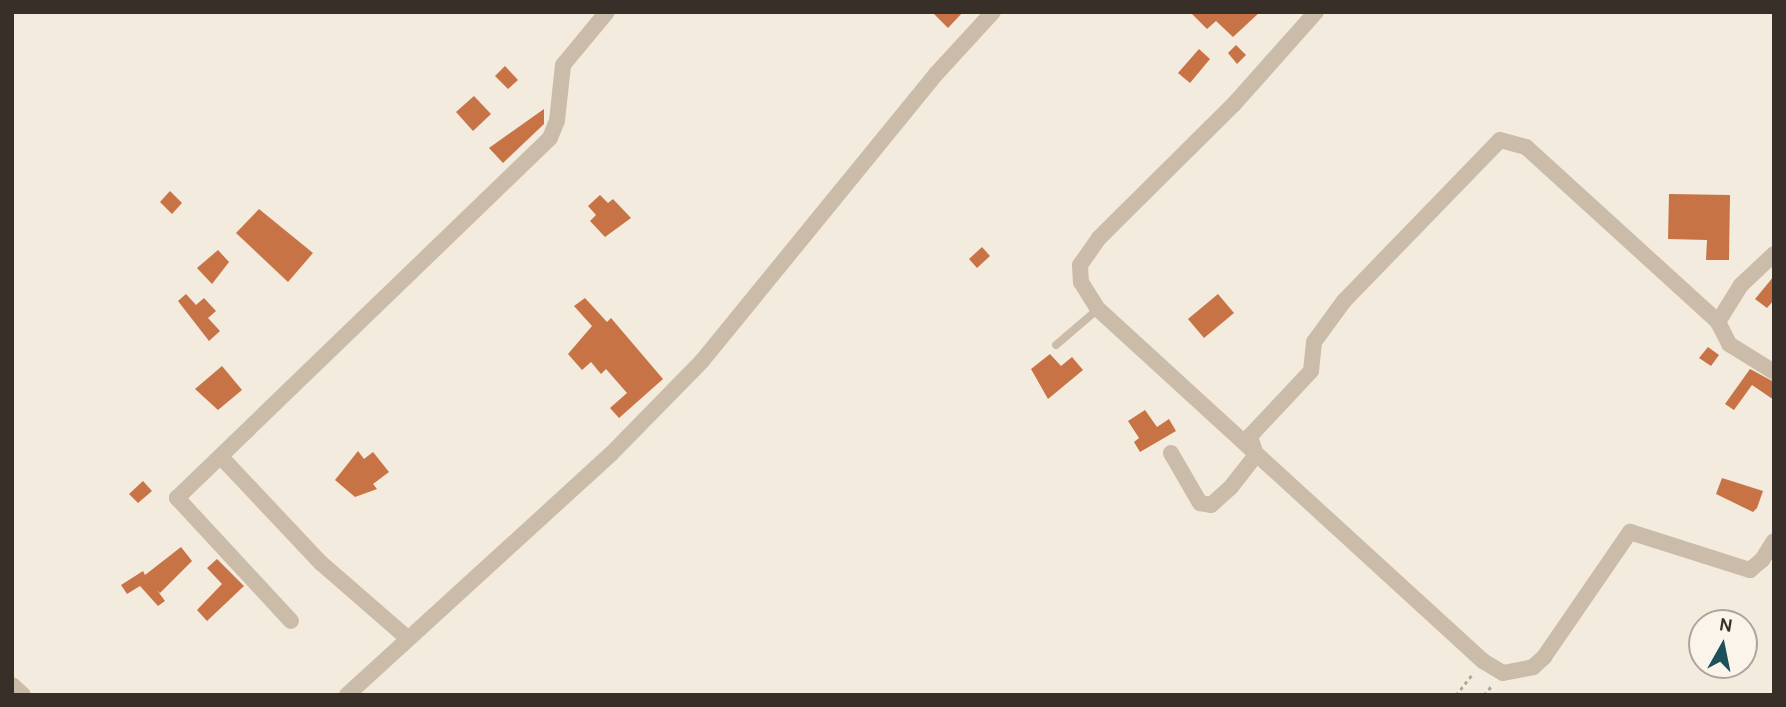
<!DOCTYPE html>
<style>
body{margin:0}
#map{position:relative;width:1786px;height:707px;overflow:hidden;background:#f3ebdd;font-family:Karla,sans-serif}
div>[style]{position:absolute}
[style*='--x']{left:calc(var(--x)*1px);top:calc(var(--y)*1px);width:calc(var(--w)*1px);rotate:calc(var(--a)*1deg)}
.building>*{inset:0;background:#c87346}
.path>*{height:2.5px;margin-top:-1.25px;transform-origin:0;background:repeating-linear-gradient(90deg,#b7a693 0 3.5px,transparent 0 7px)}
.service>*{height:8px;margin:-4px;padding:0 4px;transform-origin:4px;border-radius:4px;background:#cbbca9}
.minor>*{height:16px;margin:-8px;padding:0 8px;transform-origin:8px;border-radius:8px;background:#cbbca9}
span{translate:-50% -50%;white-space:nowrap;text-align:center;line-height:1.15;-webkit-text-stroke:5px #faf4ea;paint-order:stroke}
.frame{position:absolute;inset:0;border:14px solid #382f29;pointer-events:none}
.north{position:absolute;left:1688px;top:609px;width:70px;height:70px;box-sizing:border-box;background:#faf4ea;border:2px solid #aca59d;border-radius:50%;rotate:9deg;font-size:19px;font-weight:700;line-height:28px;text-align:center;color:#382f29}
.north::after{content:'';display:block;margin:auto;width:24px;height:32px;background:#1d505b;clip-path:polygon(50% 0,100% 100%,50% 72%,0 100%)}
</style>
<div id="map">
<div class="building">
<div style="clip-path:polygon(932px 12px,963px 12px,948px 28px)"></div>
<div style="clip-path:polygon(1190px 12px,1260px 12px,1233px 37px,1216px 21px,1207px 29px)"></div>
<div style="clip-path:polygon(1236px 45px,1246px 55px,1237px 64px,1228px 53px)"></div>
<div style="clip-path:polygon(1199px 49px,1210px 59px,1190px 83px,1178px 73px)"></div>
<div style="clip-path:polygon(505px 66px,518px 80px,508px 89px,495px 76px)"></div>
<div style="clip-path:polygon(474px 96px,491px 114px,473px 131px,456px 112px)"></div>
<div style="clip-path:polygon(544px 109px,544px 124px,503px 163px,489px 148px)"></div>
<div style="clip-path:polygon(170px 191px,182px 203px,172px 214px,160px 202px)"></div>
<div style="clip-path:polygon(1669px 194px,1730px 195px,1729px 260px,1706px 260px,1707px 240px,1668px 239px)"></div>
<div style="clip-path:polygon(600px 195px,608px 203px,613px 199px,631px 218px,605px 237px,590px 221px,596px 215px,588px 206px)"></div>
<div style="clip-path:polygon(259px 209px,313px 253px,288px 282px,236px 233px)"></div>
<div style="clip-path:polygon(982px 247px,990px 256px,977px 268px,969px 259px)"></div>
<div style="clip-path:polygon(218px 250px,229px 262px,212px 284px,197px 268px)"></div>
<div style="clip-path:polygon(1774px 276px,1774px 300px,1767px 308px,1755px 299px)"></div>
<div style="clip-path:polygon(186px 294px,196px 305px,204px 298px,216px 311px,208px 318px,220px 331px,209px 341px,178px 301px)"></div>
<div style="clip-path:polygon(1218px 294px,1234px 313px,1204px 338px,1188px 319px)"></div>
<div style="clip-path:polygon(585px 298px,607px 322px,611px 318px,663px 379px,619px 418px,610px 408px,627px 393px,606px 369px,601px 374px,591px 362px,582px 370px,568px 354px,592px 326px,574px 306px)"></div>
<div style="clip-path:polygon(1708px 347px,1719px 355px,1711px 366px,1699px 358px)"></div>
<div style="clip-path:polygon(1050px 354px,1061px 366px,1072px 357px,1083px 370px,1048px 399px,1031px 369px)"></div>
<div style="clip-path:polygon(222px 366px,242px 390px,218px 410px,195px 389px)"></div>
<div style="clip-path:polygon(1750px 369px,1774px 382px,1774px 400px,1752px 385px,1734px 410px,1725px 404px)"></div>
<div style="clip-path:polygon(1145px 410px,1157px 427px,1169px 419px,1176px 431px,1140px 452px,1134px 442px,1139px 438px,1128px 421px)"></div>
<div style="clip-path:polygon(358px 451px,364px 459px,373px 452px,389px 472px,373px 484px,377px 489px,355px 497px,335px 480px)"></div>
<div style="clip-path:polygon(1722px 478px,1763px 491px,1757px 508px,1753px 512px,1716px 494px)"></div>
<div style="clip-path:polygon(143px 481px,152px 491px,138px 503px,129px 494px)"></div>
<div style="clip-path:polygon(181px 547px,192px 561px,160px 593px,157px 590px,165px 601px,158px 606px,140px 586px,127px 594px,121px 585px,143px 571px,145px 575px)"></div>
<div style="clip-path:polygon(217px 559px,244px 586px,207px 621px,197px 610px,222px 584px,207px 568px)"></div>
</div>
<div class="path">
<div style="--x:1456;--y:695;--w:28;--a:-52"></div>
<div style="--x:1484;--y:695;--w:14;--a:-51"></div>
</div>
<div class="service">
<div style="--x:1056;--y:345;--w:55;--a:-40.6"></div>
</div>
<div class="minor">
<div style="--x:1316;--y:12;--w:122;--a:131.7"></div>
<div style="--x:1235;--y:103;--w:192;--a:135.2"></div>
<div style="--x:1099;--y:238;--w:33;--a:125"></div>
<div style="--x:1080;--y:265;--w:17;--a:87"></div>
<div style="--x:1081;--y:282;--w:32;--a:58"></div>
<div style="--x:1098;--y:309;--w:522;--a:42.44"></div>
<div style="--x:1483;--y:661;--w:23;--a:31"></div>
<div style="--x:1503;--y:673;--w:31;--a:-11"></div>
<div style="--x:1533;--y:667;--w:15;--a:-42"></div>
<div style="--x:1544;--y:657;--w:152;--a:-55.5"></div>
<div style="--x:1630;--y:532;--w:126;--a:17.6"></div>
<div style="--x:1750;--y:570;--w:16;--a:-40"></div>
<div style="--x:1762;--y:560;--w:22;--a:-58"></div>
<div style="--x:1774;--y:254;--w:45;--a:136.8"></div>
<div style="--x:1741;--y:285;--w:44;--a:121.9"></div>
<div style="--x:1718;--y:322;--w:25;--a:63"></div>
<div style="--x:1729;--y:344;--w:53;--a:31.9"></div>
<div style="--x:1171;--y:453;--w:58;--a:59.9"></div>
<div style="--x:1200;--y:503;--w:11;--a:10"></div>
<div style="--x:1211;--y:505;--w:27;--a:-42"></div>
<div style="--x:1231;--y:487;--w:41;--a:-52"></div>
<div style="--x:1256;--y:455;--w:20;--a:-108"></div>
<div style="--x:1250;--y:436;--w:89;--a:-46.8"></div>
<div style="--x:1311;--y:371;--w:29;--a:-84"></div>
<div style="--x:1314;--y:342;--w:51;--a:-53.8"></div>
<div style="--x:1344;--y:301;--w:224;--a:-45.9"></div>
<div style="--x:1500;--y:140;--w:27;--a:15"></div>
<div style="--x:1526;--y:147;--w:260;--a:42.3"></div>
<div style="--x:221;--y:457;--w:146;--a:46.7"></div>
<div style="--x:321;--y:563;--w:113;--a:41"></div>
<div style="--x:291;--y:621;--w:168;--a:-132.8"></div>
<div style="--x:177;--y:498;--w:518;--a:-43.98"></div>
<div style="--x:550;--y:138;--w:18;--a:-68"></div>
<div style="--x:557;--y:121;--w:56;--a:-83.9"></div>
<div style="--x:563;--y:65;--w:69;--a:-50.3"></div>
<div style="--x:12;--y:685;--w:15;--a:42"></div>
<div style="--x:347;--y:695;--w:357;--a:-42.4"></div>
<div style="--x:611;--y:454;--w:130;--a:-45.6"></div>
<div style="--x:702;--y:361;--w:370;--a:-50.8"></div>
<div style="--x:936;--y:74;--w:84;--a:-47.4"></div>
</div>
<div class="frame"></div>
<div class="north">N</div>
</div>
